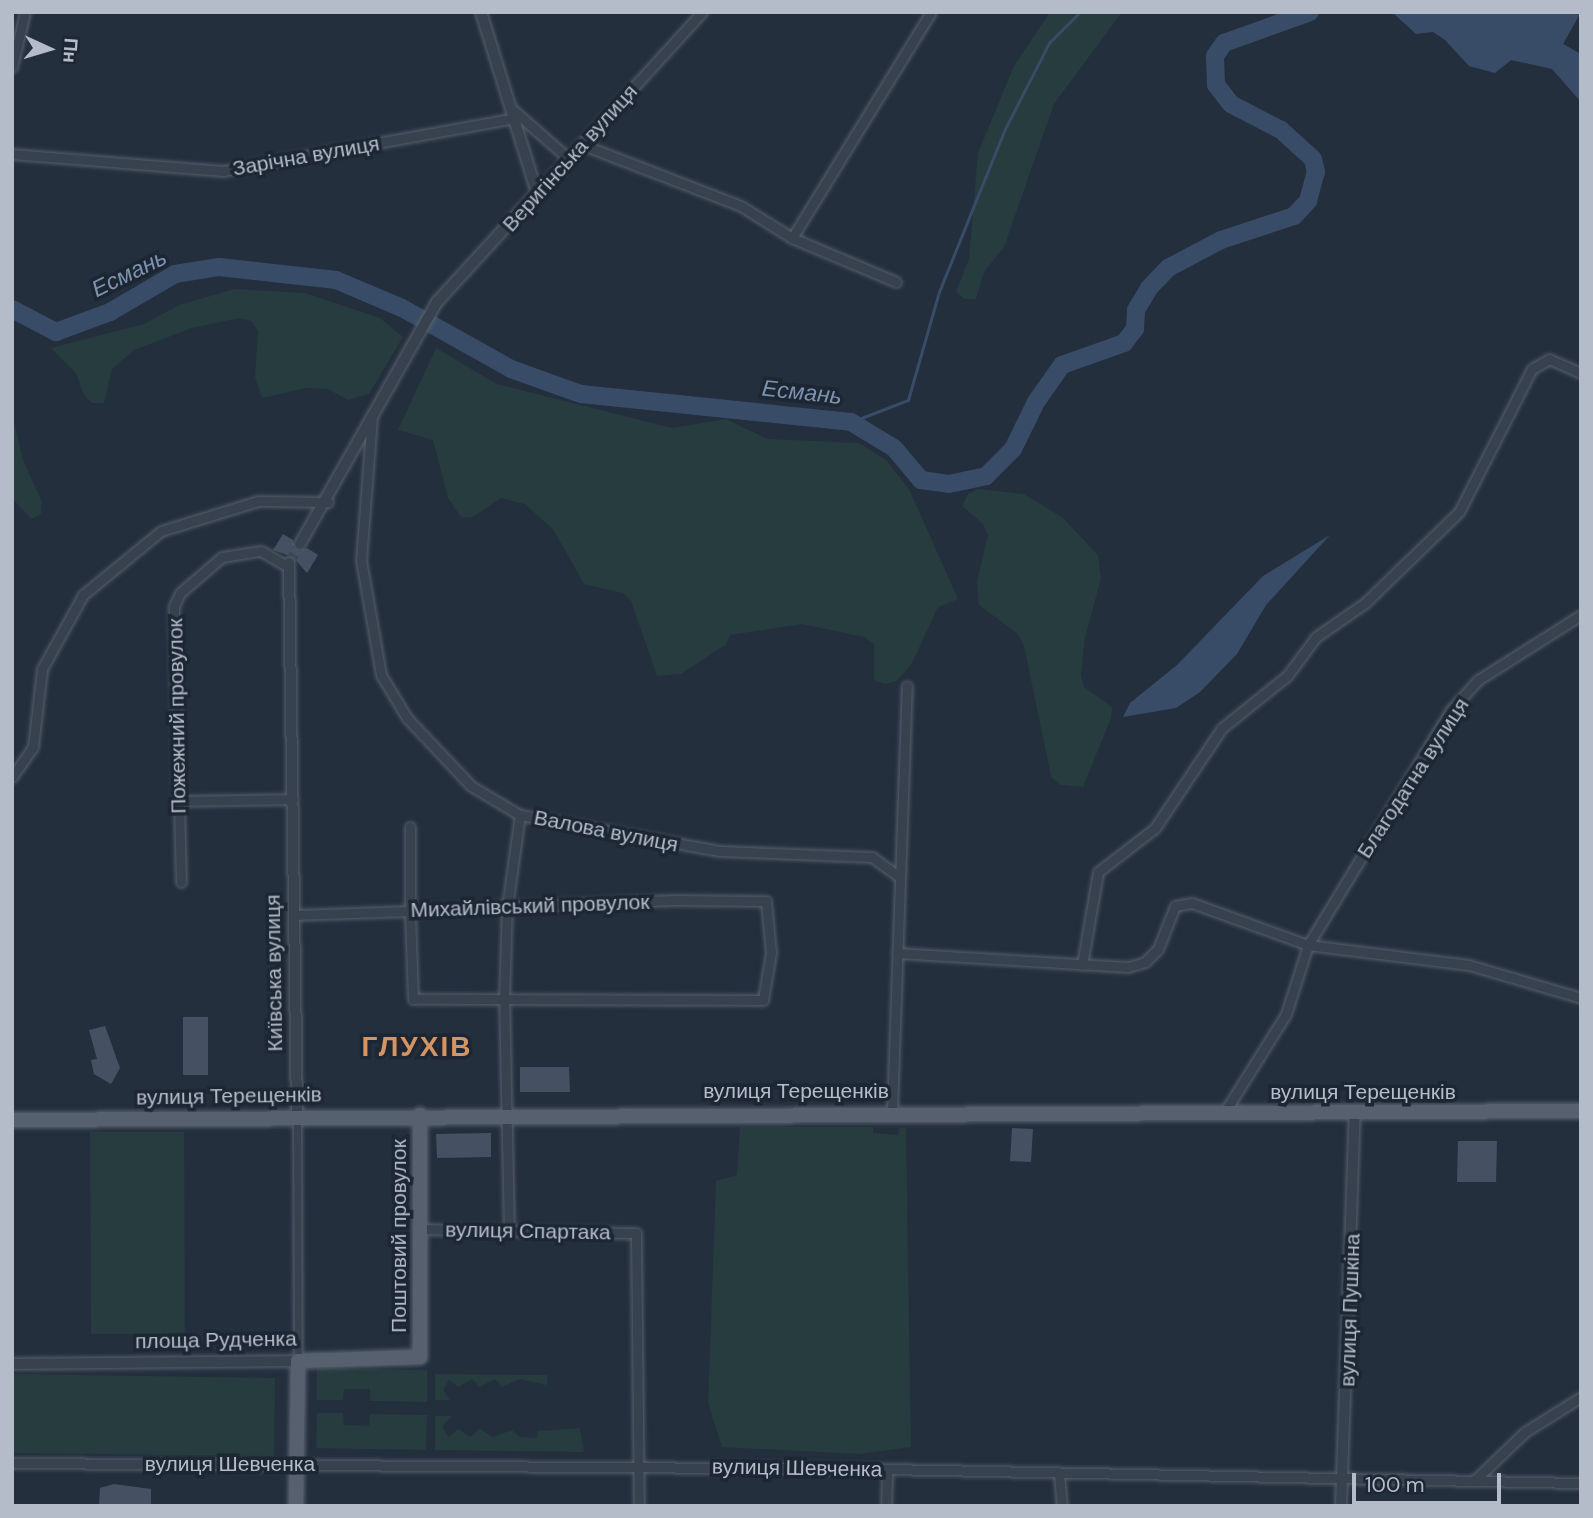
<!DOCTYPE html>
<meta charset="utf-8">
<style>
body{margin:0}
#map{position:relative;width:1593px;height:1518px;overflow:hidden;background:#242f3e;font-family:"DM Sans",sans-serif}
div>[style]{position:absolute}
[style*='--x']{left:calc(var(--x)*1px);top:calc(var(--y)*1px);width:calc(var(--w)*1px);rotate:calc(var(--a)*1deg)}
.green>*{inset:0;background:#263c3f}
.water>*{inset:0;background:#394c67}
.stream>*{height:2.5px;margin:-1.25px;padding:0 1.25px;transform-origin:1.25px;border-radius:1.25px;background:#394c67}
.river>*{height:18px;margin:-9px;padding:0 9px;transform-origin:9px;border-radius:9px;background:#394c67}
.building>*{inset:0;background:#455162}
.tertiary-tunnel>*{height:10px;margin-top:-5px;transform-origin:0;background:repeating-linear-gradient(90deg,#3a4453 0 10px,transparent 0 15px)}
.roads{filter:drop-shadow(0 0 2px #565f6c) drop-shadow(0 0 2px #565f6c)}
.pedestrian>*{height:7px;margin:-3.5px;padding:0 3.5px;transform-origin:3.5px;border-radius:3.5px;background:#38414e}
.minor>*{height:9px;margin:-4.5px;padding:0 4.5px;transform-origin:4.5px;border-radius:4.5px;background:#38414e}
.tertiary>*{height:10px;margin:-5px;padding:0 5px;transform-origin:5px;border-radius:5px;background:#38414e}
.primary>*{height:14px;margin:-7px;padding:0 7px;transform-origin:7px;border-radius:7px;background:#56606e}
span{translate:-50% -50%;white-space:nowrap;text-align:center;line-height:1.15;-webkit-text-stroke:7px #1d2633;paint-order:stroke}
.street-label{font-size:21px;color:#b4bcc9}
.water-label{font-size:23px;color:#7c92b1;font-style:italic}
.district-label{font-size:28px;color:#d59563;font-weight:700;letter-spacing:2px}
.frame{position:absolute;inset:0;border:14px solid #b4bcc9;pointer-events:none}
.north{position:absolute;left:14px;top:14px;width:70px;height:70px;-webkit-text-stroke:5px #1d2633;paint-order:stroke;rotate:94deg;font-size:19px;font-weight:700;line-height:28px;text-align:center;color:#b4bcc9}
.north::after{content:'';display:block;margin:auto;width:24px;height:32px;background:#b4bcc9;clip-path:polygon(50% 0,100% 100%,50% 72%,0 100%)}
.scale{position:absolute;left:1352px;top:1473px;width:149px;height:32px;box-sizing:border-box;border:4px solid #b4bcc9;border-top:0;padding-left:9px;font-size:21px;line-height:24px;white-space:nowrap;color:#b4bcc9;-webkit-text-stroke:5px #1d2633;paint-order:stroke}
</style>
<div id="map">
<div class="green">
<div style="clip-path:polygon(1050px 12px,1122px 12px,1054px 104px,1004px 247px,984px 272px,976px 299px,965px 299px,956px 292px,969px 259px,978px 153px,1014px 66px)"></div>
<div style="clip-path:polygon(235px 289px,305px 293px,380px 318px,403px 337px,369px 394px,348px 400px,328px 389px,306px 388px,262px 398px,255px 377px,258px 331px,251px 321px,239px 318px,192px 328px,134px 350px,112px 369px,104px 403px,92px 403px,84px 395px,76px 373px,51px 348px,144px 324px,179px 305px)"></div>
<div style="clip-path:polygon(436px 348px,497px 384px,672px 428px,726px 419px,767px 439px,859px 443px,886px 460px,909px 489px,958px 599px,938px 607px,912px 663px,897px 681px,885px 684px,874px 680px,874px 644px,864px 637px,802px 624px,730px 635px,725px 645px,681px 674px,657px 676px,631px 601px,623px 593px,584px 584px,553px 529px,525px 504px,501px 498px,471px 518px,461px 517px,448px 498px,433px 440px,398px 430px)"></div>
<div style="clip-path:polygon(12px 414px,23px 460px,42px 502px,41px 514px,31px 519px,12px 498px)"></div>
<div style="clip-path:polygon(978px 489px,1024px 494px,1063px 518px,1098px 555px,1101px 578px,1085px 638px,1081px 675px,1084px 687px,1112px 707px,1111px 718px,1083px 787px,1060px 785px,1051px 776px,1024px 646px,1018px 634px,979px 605px,977px 581px,988px 535px,982px 523px,962px 506px,968px 494px)"></div>
<div style="clip-path:polygon(740px 1127px,873px 1127px,873px 1133px,898px 1135px,899px 1128px,906px 1128px,911px 1447px,859px 1454px,722px 1447px,708px 1403px,716px 1181px,737px 1175px)"></div>
<div style="clip-path:polygon(90px 1132px,184px 1132px,185px 1334px,91px 1334px)"></div>
<div style="clip-path:polygon(317px 1368px,427px 1370px,427px 1402px,370px 1401px,370px 1389px,344px 1389px,343px 1400px,317px 1400px)"></div>
<div style="clip-path:polygon(12px 1374px,275px 1378px,274px 1456px,12px 1453px)"></div>
<div style="clip-path:polygon(435px 1374px,547px 1375px,547px 1385px,520px 1379px,502px 1387px,495px 1379px,479px 1387px,472px 1379px,458px 1387px,449px 1380px,443px 1390px,450px 1400px,435px 1400px)"></div>
<div style="clip-path:polygon(317px 1413px,343px 1413px,344px 1425px,369px 1426px,370px 1414px,427px 1415px,426px 1450px,316px 1448px)"></div>
<div style="clip-path:polygon(435px 1416px,452px 1416px,442px 1427px,449px 1437px,458px 1429px,470px 1437px,480px 1429px,493px 1437px,512px 1430px,520px 1437px,537px 1438px,538px 1431px,580px 1428px,584px 1452px,435px 1450px)"></div>
</div>
<div class="water">
<div style="clip-path:polygon(1392px 12px,1581px 12px,1563px 44px,1581px 54px,1581px 102px,1552px 69px,1511px 60px,1495px 73px,1469px 66px,1445px 40px,1433px 32px,1416px 34px)"></div>
<div style="clip-path:polygon(1330px 535px,1266px 605px,1237px 654px,1200px 692px,1176px 708px,1123px 717px,1130px 703px,1177px 665px,1263px 576px)"></div>
</div>
<div class="stream">
<div style="--x:851;--y:422;--w:61;--a:-21.1"></div>
<div style="--x:908;--y:400;--w:112;--a:-74"></div>
<div style="--x:939;--y:292;--w:176;--a:-68"></div>
<div style="--x:1005;--y:129;--w:97;--a:-62.9"></div>
<div style="--x:1049;--y:43;--w:44;--a:-45"></div>
</div>
<div class="river">
<div style="--x:12;--y:309;--w:50;--a:27.6"></div>
<div style="--x:56;--y:332;--w:58;--a:-20.3"></div>
<div style="--x:110;--y:312;--w:75;--a:-30.3"></div>
<div style="--x:175;--y:274;--w:45;--a:-9"></div>
<div style="--x:219;--y:267;--w:118;--a:6.3"></div>
<div style="--x:336;--y:280;--w:72;--a:23"></div>
<div style="--x:402;--y:308;--w:125;--a:29.2"></div>
<div style="--x:511;--y:369;--w:74;--a:19.7"></div>
<div style="--x:581;--y:394;--w:271;--a:5.9"></div>
<div style="--x:851;--y:422;--w:50;--a:31.2"></div>
<div style="--x:894;--y:448;--w:42;--a:49.8"></div>
<div style="--x:921;--y:480;--w:28;--a:8"></div>
<div style="--x:949;--y:484;--w:38;--a:-12"></div>
<div style="--x:986;--y:476;--w:38;--a:-45"></div>
<div style="--x:1013;--y:449;--w:52;--a:-63.9"></div>
<div style="--x:1036;--y:402;--w:45;--a:-54.9"></div>
<div style="--x:1062;--y:365;--w:66;--a:-19.5"></div>
<div style="--x:1124;--y:343;--w:18;--a:-52"></div>
<div style="--x:1135;--y:329;--w:19;--a:-87"></div>
<div style="--x:1136;--y:310;--w:26;--a:-59"></div>
<div style="--x:1149;--y:288;--w:28;--a:-46"></div>
<div style="--x:1168;--y:268;--w:60;--a:-27.8"></div>
<div style="--x:1221;--y:240;--w:77;--a:-18.2"></div>
<div style="--x:1294;--y:216;--w:21;--a:-47"></div>
<div style="--x:1308;--y:201;--w:30;--a:-75"></div>
<div style="--x:1316;--y:172;--w:13;--a:-103"></div>
<div style="--x:1313;--y:159;--w:43;--a:-137.8"></div>
<div style="--x:1281;--y:130;--w:56;--a:-152.5"></div>
<div style="--x:1231;--y:104;--w:24;--a:-128"></div>
<div style="--x:1216;--y:85;--w:29;--a:-92"></div>
<div style="--x:1215;--y:56;--w:16;--a:-55"></div>
<div style="--x:1224;--y:43;--w:91;--a:-19.8"></div>
</div>
<div class="building">
<div style="clip-path:polygon(283px 534px,293px 540px,296px 550px,307px 548px,318px 555px,307px 573px,293px 557px,273px 550px)"></div>
<div style="clip-path:polygon(183px 1017px,208px 1017px,208px 1075px,183px 1075px)"></div>
<div style="clip-path:polygon(105px 1026px,120px 1068px,111px 1084px,94px 1074px,91px 1060px,97px 1059px,89px 1030px)"></div>
<div style="clip-path:polygon(520px 1067px,569px 1067px,570px 1092px,520px 1092px)"></div>
<div style="clip-path:polygon(1012px 1128px,1033px 1129px,1031px 1162px,1010px 1161px)"></div>
<div style="clip-path:polygon(491px 1133px,491px 1157px,437px 1158px,436px 1134px)"></div>
<div style="clip-path:polygon(1458px 1141px,1497px 1141px,1496px 1182px,1457px 1182px)"></div>
<div style="clip-path:polygon(114px 1484px,151px 1489px,151px 1506px,99px 1506px,100px 1488px)"></div>
</div>
<div class="tertiary-tunnel">
<div style="--x:289;--y:563;--w:22;--a:-60"></div>
</div>
<div class="roads">
<div class="pedestrian">
<div style="--x:297;--y:1117;--w:244;--a:89.8"></div>
</div>
<div class="minor">
<div style="--x:12;--y:67;--w:57;--a:-76.7"></div>
<div style="--x:513;--y:110;--w:74;--a:41.2"></div>
<div style="--x:583;--y:145;--w:169;--a:21.1"></div>
<div style="--x:741;--y:206;--w:60;--a:32.1"></div>
<div style="--x:792;--y:238;--w:113;--a:22.9"></div>
<div style="--x:12;--y:154;--w:212;--a:4.6"></div>
<div style="--x:223;--y:171;--w:296;--a:-10.3"></div>
<div style="--x:537;--y:193;--w:245;--a:-47.6"></div>
<div style="--x:792;--y:238;--w:265;--a:-58.4"></div>
<div style="--x:372;--y:417;--w:143;--a:94.4"></div>
<div style="--x:361;--y:560;--w:117;--a:80.1"></div>
<div style="--x:381;--y:675;--w:50;--a:58.8"></div>
<div style="--x:407;--y:718;--w:93;--a:46.7"></div>
<div style="--x:471;--y:786;--w:57;--a:30.6"></div>
<div style="--x:520;--y:815;--w:203;--a:10.2"></div>
<div style="--x:720;--y:851;--w:152;--a:2.3"></div>
<div style="--x:872;--y:857;--w:32;--a:36"></div>
<div style="--x:12;--y:777;--w:37;--a:-55"></div>
<div style="--x:33;--y:747;--w:79;--a:-83.4"></div>
<div style="--x:42;--y:669;--w:85;--a:-61"></div>
<div style="--x:83;--y:595;--w:101;--a:-39.4"></div>
<div style="--x:161;--y:531;--w:102;--a:-17.2"></div>
<div style="--x:258;--y:501;--w:70;--a:0.8"></div>
<div style="--x:180;--y:801;--w:113;--a:-1"></div>
<div style="--x:181;--y:882;--w:276;--a:-91.5"></div>
<div style="--x:174;--y:606;--w:14;--a:-65"></div>
<div style="--x:180;--y:593;--w:55;--a:-40.6"></div>
<div style="--x:222;--y:557;--w:39;--a:-9"></div>
<div style="--x:261;--y:551;--w:30;--a:30"></div>
<div style="--x:294;--y:915;--w:116;--a:-2"></div>
<div style="--x:410;--y:911;--w:264;--a:-2.4"></div>
<div style="--x:674;--y:900;--w:92;--a:0.6"></div>
<div style="--x:766;--y:901;--w:52;--a:84.5"></div>
<div style="--x:771;--y:953;--w:48;--a:99.7"></div>
<div style="--x:763;--y:1000;--w:350;--a:-179.8"></div>
<div style="--x:413;--y:999;--w:88;--a:-92"></div>
<div style="--x:410;--y:911;--w:84;--a:-90"></div>
<div style="--x:897;--y:953;--w:231;--a:3.5"></div>
<div style="--x:1128;--y:967;--w:18;--a:-16"></div>
<div style="--x:1145;--y:962;--w:18;--a:-45"></div>
<div style="--x:1158;--y:949;--w:46;--a:-68.4"></div>
<div style="--x:1175;--y:906;--w:17;--a:-10"></div>
<div style="--x:1192;--y:903;--w:123;--a:19.9"></div>
<div style="--x:1308;--y:945;--w:162;--a:7.1"></div>
<div style="--x:1469;--y:965;--w:117;--a:16.4"></div>
<div style="--x:1082;--y:965;--w:94;--a:-80.2"></div>
<div style="--x:1098;--y:872;--w:72;--a:-37.7"></div>
<div style="--x:1155;--y:828;--w:120;--a:-56.2"></div>
<div style="--x:1222;--y:728;--w:83;--a:-38.7"></div>
<div style="--x:1287;--y:676;--w:49;--a:-53.4"></div>
<div style="--x:1316;--y:637;--w:60;--a:-34.8"></div>
<div style="--x:1365;--y:603;--w:131;--a:-44.1"></div>
<div style="--x:1459;--y:512;--w:161;--a:-63"></div>
<div style="--x:1532;--y:369;--w:20;--a:-30"></div>
<div style="--x:1549;--y:359;--w:35;--a:24"></div>
<div style="--x:892;--y:1111;--w:425;--a:-88"></div>
<div style="--x:1224;--y:1113;--w:117;--a:-57.9"></div>
<div style="--x:1286;--y:1014;--w:72;--a:-72.3"></div>
<div style="--x:1308;--y:945;--w:274;--a:-58.7"></div>
<div style="--x:1450;--y:711;--w:42;--a:-47.9"></div>
<div style="--x:1478;--y:680;--w:122;--a:-32.3"></div>
<div style="--x:420;--y:1229;--w:216;--a:1.1"></div>
<div style="--x:636;--y:1233;--w:273;--a:89.4"></div>
<div style="--x:509;--y:1231;--w:231;--a:-91.2"></div>
<div style="--x:504;--y:1000;--w:93;--a:-88.2"></div>
<div style="--x:507;--y:907;--w:93;--a:-82"></div>
<div style="--x:12;--y:1463;--w:875;--a:0.39"></div>
<div style="--x:887;--y:1469;--w:694;--a:1.16"></div>
<div style="--x:1059;--y:1474;--w:32;--a:85"></div>
<div style="--x:1474;--y:1481;--w:71;--a:-43.9"></div>
<div style="--x:1525;--y:1432;--w:66;--a:-32"></div>
<div style="--x:886;--y:1506;--w:37;--a:-88"></div>
</div>
<div class="tertiary">
<div style="--x:300;--y:544;--w:278;--a:-60.5"></div>
<div style="--x:437;--y:302;--w:148;--a:-47.5"></div>
<div style="--x:537;--y:193;--w:189;--a:-107.2"></div>
<div style="--x:289;--y:563;--w:553;--a:89.17"></div>
<div style="--x:12;--y:1364;--w:286;--a:-0.6"></div>
<div style="--x:1341;--y:1506;--w:392;--a:-88"></div>
</div>
<div class="primary">
<div style="--x:12;--y:1120;--w:1569;--a:-0.33"></div>
<div style="--x:296;--y:1506;--w:145;--a:-89.2"></div>
<div style="--x:298;--y:1361;--w:122;--a:-1.9"></div>
<div style="--x:420;--y:1357;--w:242;--a:-90"></div>
</div>
</div>
<div class="street-label">
<span style="left:306px;top:156px;rotate:-10deg">Зарічна вулиця</span>
<span style="left:570px;top:158px;rotate:-48deg">Веригінська вулиця</span>
<span style="left:177px;top:716px;rotate:-91deg">Пожежний провулок</span>
<span style="left:1413px;top:778px;rotate:-57deg">Благодатна вулиця</span>
<span style="left:606px;top:831px;rotate:11deg">Валова вулиця</span>
<span style="left:530px;top:906px;rotate:-2deg">Михайлівський провулок</span>
<span style="left:274px;top:973px;rotate:-91deg">Київська вулиця</span>
<span style="left:796px;top:1091px">вулиця Терещенків</span>
<span style="left:1363px;top:1092px">вулиця Терещенків</span>
<span style="left:229px;top:1096px;rotate:-1deg">вулиця Терещенків</span>
<span style="left:528px;top:1231px;rotate:1deg">вулиця Спартака</span>
<span style="left:399px;top:1236px;rotate:-90deg">Поштовий провулок</span>
<span style="left:1350px;top:1310px;rotate:-88deg">вулиця Пушкіна</span>
<span style="left:216px;top:1340px;rotate:-1deg">площа Рудченка</span>
<span style="left:230px;top:1464px">вулиця Шевченка</span>
<span style="left:797px;top:1468px;rotate:1deg">вулиця Шевченка</span>
</div>
<div class="water-label">
<span style="left:129px;top:273px;rotate:-26deg">Есмань</span>
<span style="left:802px;top:392px;rotate:6deg">Есмань</span>
</div>
<div class="district-label">
<span style="left:417px;top:1047px">ГЛУХІВ</span>
</div>
<div class="frame"></div>
<div class="north">Пн</div>
<div class="scale">100 m</div>
</div>
